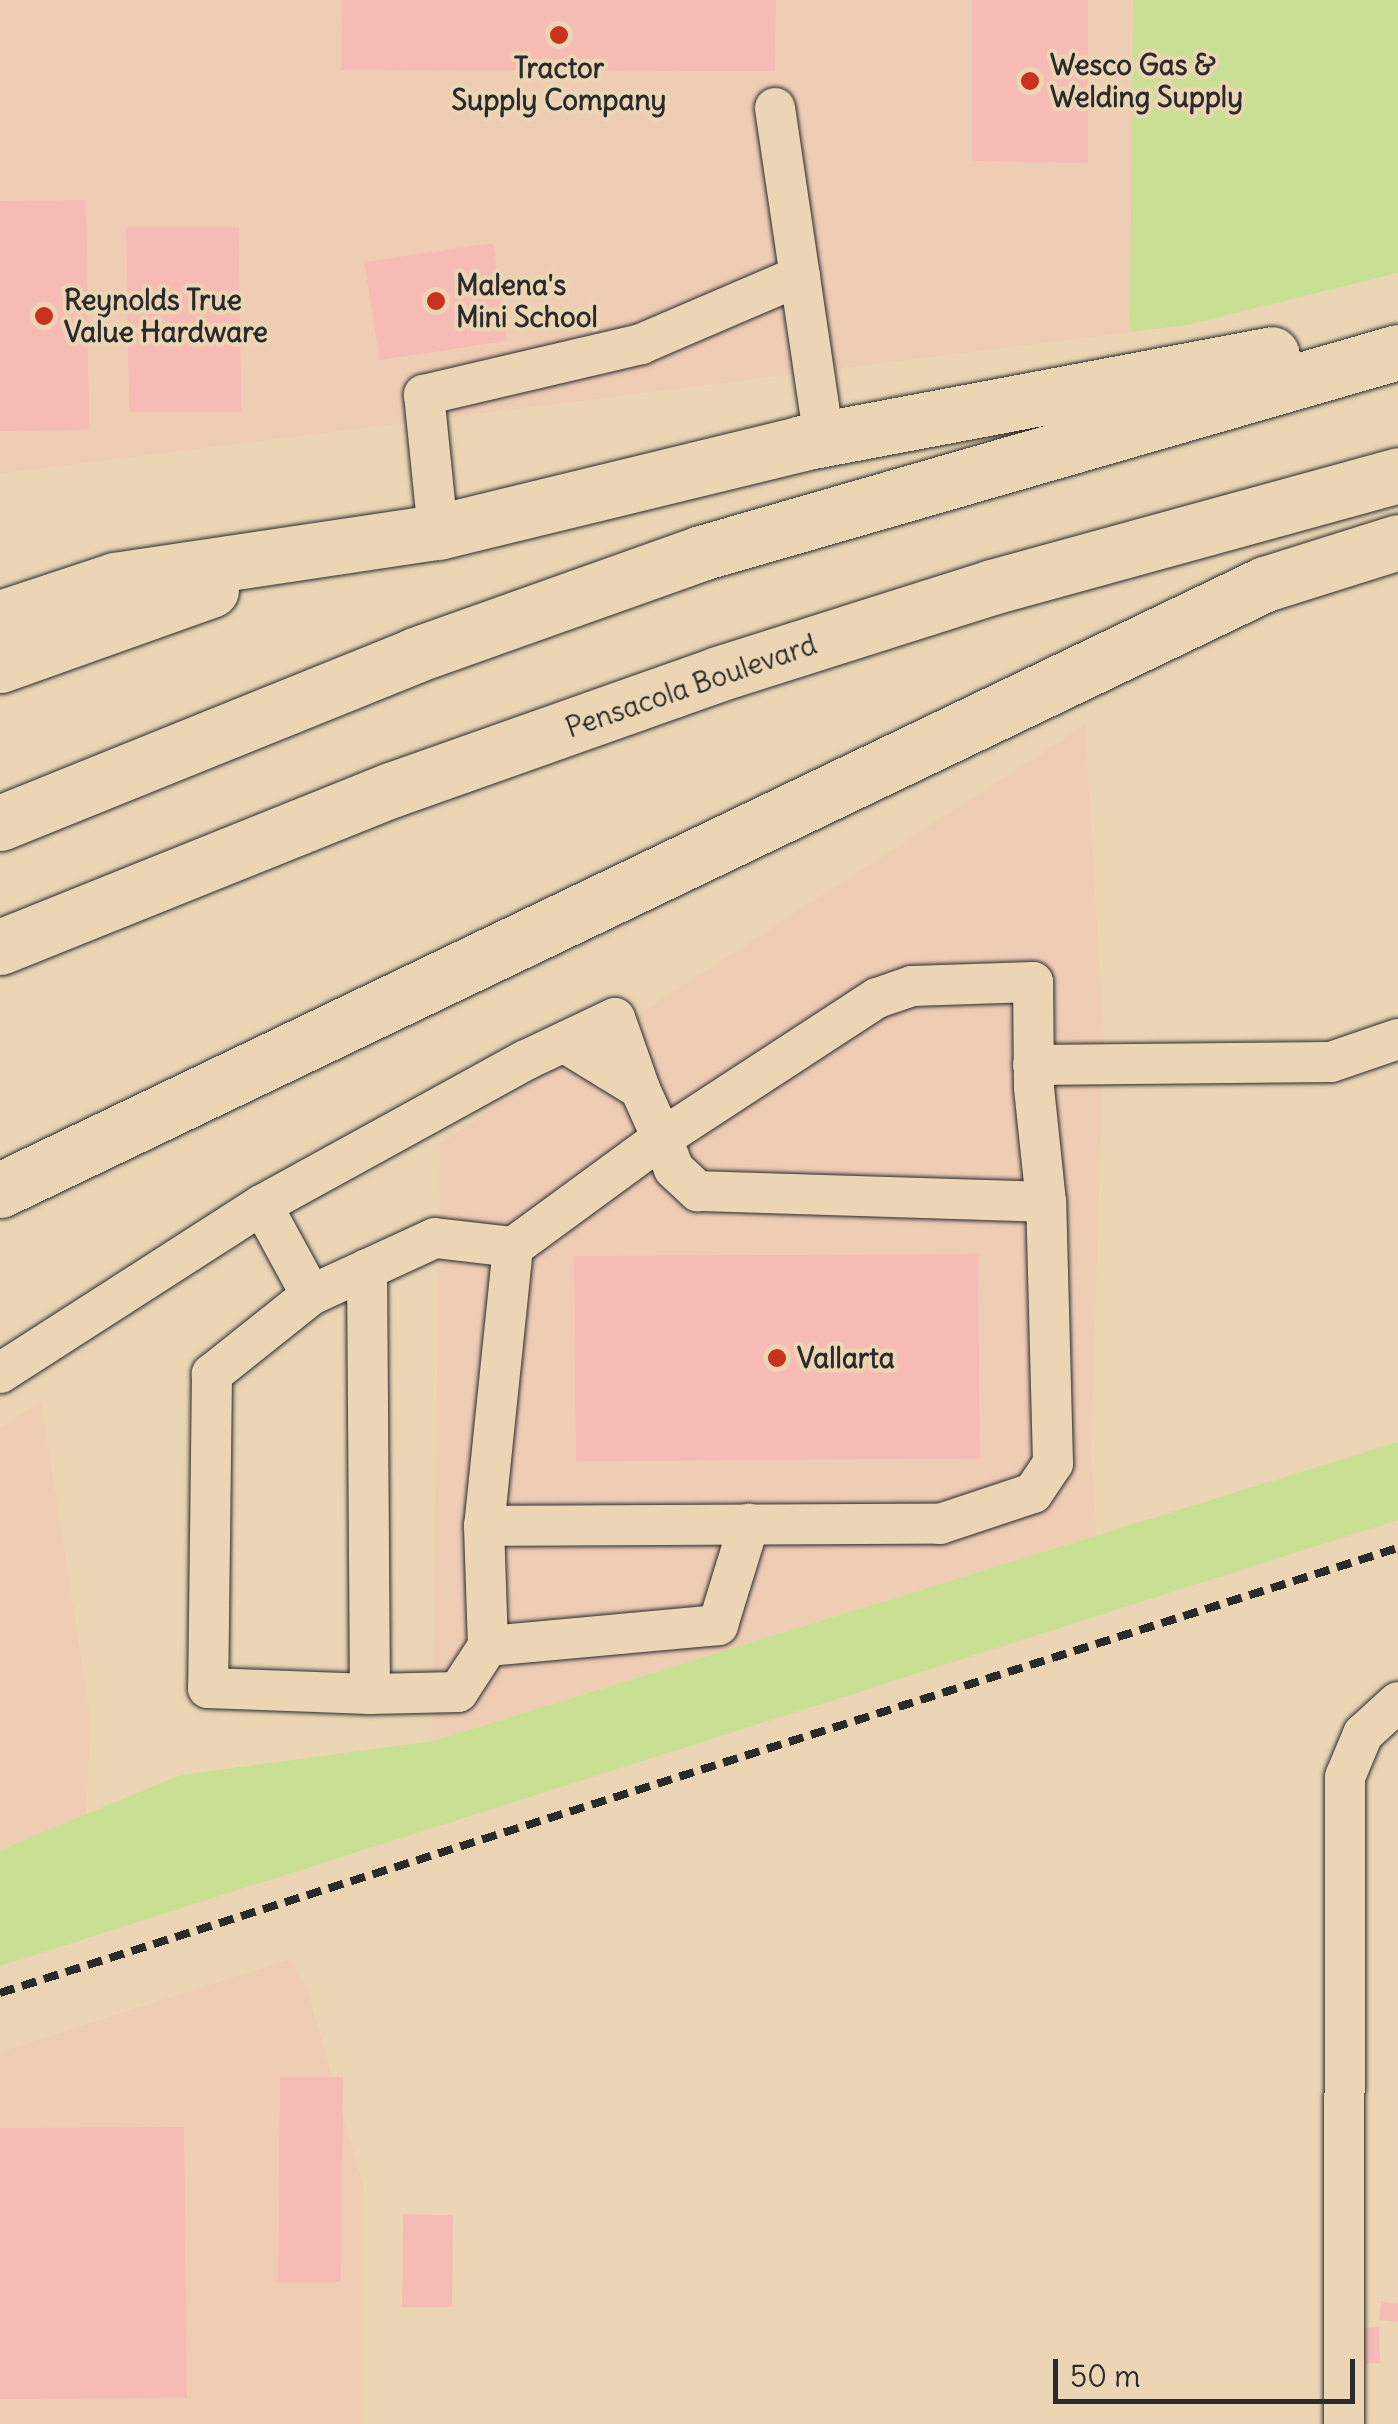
<!DOCTYPE html>
<style>
body{margin:0}
#map{position:relative;width:1398px;height:2424px;overflow:hidden;background:#ecd5b5;font-family:Delius,sans-serif}
div>[style]{position:absolute}
[style*='--x']{left:calc(var(--x)*1px);top:calc(var(--y)*1px);width:calc(var(--w)*1px);rotate:calc(var(--a)*1deg)}
.built>*{inset:0;background:#efcdb5}
.green>*{inset:0;background:#c9df94}
.building>*{inset:0;background:#f7bbb5}
.roads{filter:drop-shadow(0 0 2px #2b2b2b) drop-shadow(0 0 2px #2b2b2b)}
.minor>*{height:40px;margin:-20px;padding:0 20px;transform-origin:20px;border-radius:20px;background:#ecd5b5}
.highway>*{height:55px;margin:-27.5px;padding:0 27.5px;transform-origin:27.5px;border-radius:27.5px;background:#ecd5b5}
.rail>*{height:8px;margin-top:-4px;transform-origin:0;background:repeating-linear-gradient(90deg,#2b2b2b 0 15px,transparent 0 23px)}
.dots>*{width:28px;height:28px;translate:-50% -50%;box-sizing:border-box;border:5px solid #ecd5b5;border-radius:50%}
span{translate:-50% -50%;white-space:nowrap;text-align:center;line-height:1.15;-webkit-text-stroke:8px #ecd5b5;paint-order:stroke}
.poi-label{font-size:28px;color:#2b2b2b;font-weight:700}
.left{translate:0 -50%;text-align:left}
.street-label{font-size:28px;color:#2b2b2b}
.scale{position:absolute;left:1053px;top:2359px;width:302px;height:45px;box-sizing:border-box;border:5px solid #2b2b2b;border-top:0;padding-left:12px;font-size:30px;line-height:35px;white-space:nowrap;color:#2b2b2b;-webkit-text-stroke:8px #ecd5b5;paint-order:stroke}
</style>
<div id="map">
<div class="built">
<div style="clip-path:polygon(0 0,1133px 0,1130px 332px,0 474px)"></div>
<div style="clip-path:polygon(1085px 725px,1104px 1037px,1091px 1454px,1097px 1535px,432px 1741px,440px 1143px)"></div>
<div style="clip-path:polygon(41px 1401px,91px 1721px,86px 1815px,0 1850px,0 1428px)"></div>
<div style="clip-path:polygon(290px 1959px,308px 1991px,364px 2189px,364px 2424px,0 2424px,0 2052px)"></div>
</div>
<div class="green">
<div style="clip-path:polygon(1133px 0,1398px 0,1398px 273px,1187px 325px,1130px 332px)"></div>
<div style="clip-path:polygon(1398px 1442px,1398px 1520px,0 1966px,0 1850px,181px 1775px,433px 1741px)"></div>
</div>
<div class="building">
<div style="clip-path:polygon(342px 0,776px 0,775px 71px,341px 70px)"></div>
<div style="clip-path:polygon(972px 0,1088px 0,1088px 163px,972px 161px)"></div>
<div style="clip-path:polygon(86px 200px,89px 430px,0 431px,0 201px)"></div>
<div style="clip-path:polygon(126px 227px,239px 227px,241px 412px,129px 412px)"></div>
<div style="clip-path:polygon(493px 243px,507px 341px,380px 360px,364px 262px)"></div>
<div style="clip-path:polygon(978px 1254px,980px 1459px,576px 1461px,574px 1256px)"></div>
<div style="clip-path:polygon(280px 2077px,343px 2077px,341px 2282px,278px 2282px)"></div>
<div style="clip-path:polygon(184px 2127px,187px 2398px,0 2399px,0 2128px)"></div>
<div style="clip-path:polygon(403px 2214px,453px 2215px,452px 2307px,402px 2307px)"></div>
<div style="clip-path:polygon(1381px 2301px,1398px 2304px,1398px 2322px,1379px 2320px)"></div>
<div style="clip-path:polygon(1379px 2327px,1380px 2363px,1362px 2364px,1361px 2328px)"></div>
</div>
<div class="roads">
<div class="minor">
<div style="--x:775;--y:108;--w:334;--a:81.6"></div>
<div style="--x:438;--y:532;--w:138;--a:-95.8"></div>
<div style="--x:424;--y:395;--w:223;--a:-13.2"></div>
<div style="--x:641;--y:344;--w:173;--a:-23.2"></div>
<div style="--x:1033;--y:1065;--w:298;--a:-0.6"></div>
<div style="--x:1331;--y:1062;--w:71;--a:-18.9"></div>
<div style="--x:640;--y:1089;--w:54;--a:65.8"></div>
<div style="--x:662;--y:1138;--w:33;--a:69"></div>
<div style="--x:674;--y:1169;--w:33;--a:43"></div>
<div style="--x:698;--y:1191;--w:348;--a:1.8"></div>
<div style="--x:1046;--y:1202;--w:116;--a:-96"></div>
<div style="--x:1034;--y:1087;--w:105;--a:-90.5"></div>
<div style="--x:1033;--y:982;--w:121;--a:178.1"></div>
<div style="--x:912;--y:986;--w:37;--a:161"></div>
<div style="--x:877;--y:998;--w:257;--a:146.9"></div>
<div style="--x:662;--y:1138;--w:185;--a:143.8"></div>
<div style="--x:513;--y:1247;--w:281;--a:95.9"></div>
<div style="--x:484;--y:1526;--w:456;--a:-0.3"></div>
<div style="--x:940;--y:1524;--w:98;--a:-18.4"></div>
<div style="--x:1033;--y:1493;--w:36;--a:-56"></div>
<div style="--x:1053;--y:1463;--w:261;--a:-91.5"></div>
<div style="--x:262;--y:1205;--w:102;--a:61.4"></div>
<div style="--x:311;--y:1295;--w:136;--a:-24.7"></div>
<div style="--x:435;--y:1238;--w:79;--a:6.6"></div>
<div style="--x:311;--y:1295;--w:127;--a:141.4"></div>
<div style="--x:212;--y:1374;--w:314;--a:90.7"></div>
<div style="--x:208;--y:1688;--w:162;--a:2.1"></div>
<div style="--x:370;--y:1694;--w:425;--a:-90.4"></div>
<div style="--x:0;--y:1373;--w:311;--a:-32.7"></div>
<div style="--x:262;--y:1205;--w:301;--a:-28.8"></div>
<div style="--x:526;--y:1060;--w:98;--a:-25.3"></div>
<div style="--x:615;--y:1018;--w:75;--a:70.6"></div>
<div style="--x:640;--y:1089;--w:88;--a:-148.5"></div>
<div style="--x:484;--y:1526;--w:120;--a:88.1"></div>
<div style="--x:488;--y:1646;--w:231;--a:-5.2"></div>
<div style="--x:718;--y:1625;--w:106;--a:-72.9"></div>
<div style="--x:370;--y:1694;--w:88;--a:-1.3"></div>
<div style="--x:458;--y:1692;--w:55;--a:-56.9"></div>
<div style="--x:1344;--y:2424;--w:647;--a:-89.91"></div>
<div style="--x:1345;--y:1777;--w:47;--a:-67.3"></div>
<div style="--x:1363;--y:1734;--w:47;--a:-42.4"></div>
</div>
<div class="highway">
<div style="--x:0;--y:618;--w:121;--a:-18.3"></div>
<div style="--x:115;--y:580;--w:327;--a:-8.5"></div>
<div style="--x:438;--y:532;--w:375;--a:-13.7"></div>
<div style="--x:802;--y:443;--w:478;--a:-10.7"></div>
<div style="--x:0;--y:665;--w:224;--a:-19.6"></div>
<div style="--x:0;--y:823;--w:448;--a:-22"></div>
<div style="--x:415;--y:655;--w:304;--a:-19.6"></div>
<div style="--x:701;--y:553;--w:725;--a:-16.09"></div>
<div style="--x:0;--y:947;--w:421;--a:-21.9"></div>
<div style="--x:391;--y:790;--w:347;--a:-19.5"></div>
<div style="--x:718;--y:674;--w:287;--a:-17.6"></div>
<div style="--x:992;--y:587;--w:421;--a:-15.4"></div>
<div style="--x:0;--y:1190;--w:1403;--a:-25.6"></div>
<div style="--x:1265;--y:584;--w:139;--a:-17.5"></div>
</div>
</div>
<div class="rail">
<div style="--x:0;--y:1993;--w:1467;--a:-17.66"></div>
</div>
<div class="dots">
<div style="left:559px;top:35px;background:#c8321e"></div>
<div style="left:1030px;top:81px;background:#c8321e"></div>
<div style="left:436px;top:301px;background:#c8321e"></div>
<div style="left:44px;top:316px;background:#c8321e"></div>
<div style="left:777px;top:1358px;background:#c8321e"></div>
</div>
<div class="poi-label">
<span class="left" style="left:1050px;top:81px">Wesco Gas &amp;<br>Welding Supply</span>
<span style="left:559px;top:84px">Tractor<br>Supply Company</span>
<span class="left" style="left:456px;top:301px">Malena's<br>Mini School</span>
<span class="left" style="left:64px;top:316px">Reynolds True<br>Value Hardware</span>
<span class="left" style="left:797px;top:1358px">Vallarta</span>
</div>
<div class="street-label">
<span style="left:691px;top:686px;rotate:-19deg">Pensacola Boulevard</span>
</div>
<div class="scale">50 m</div>
</div>
